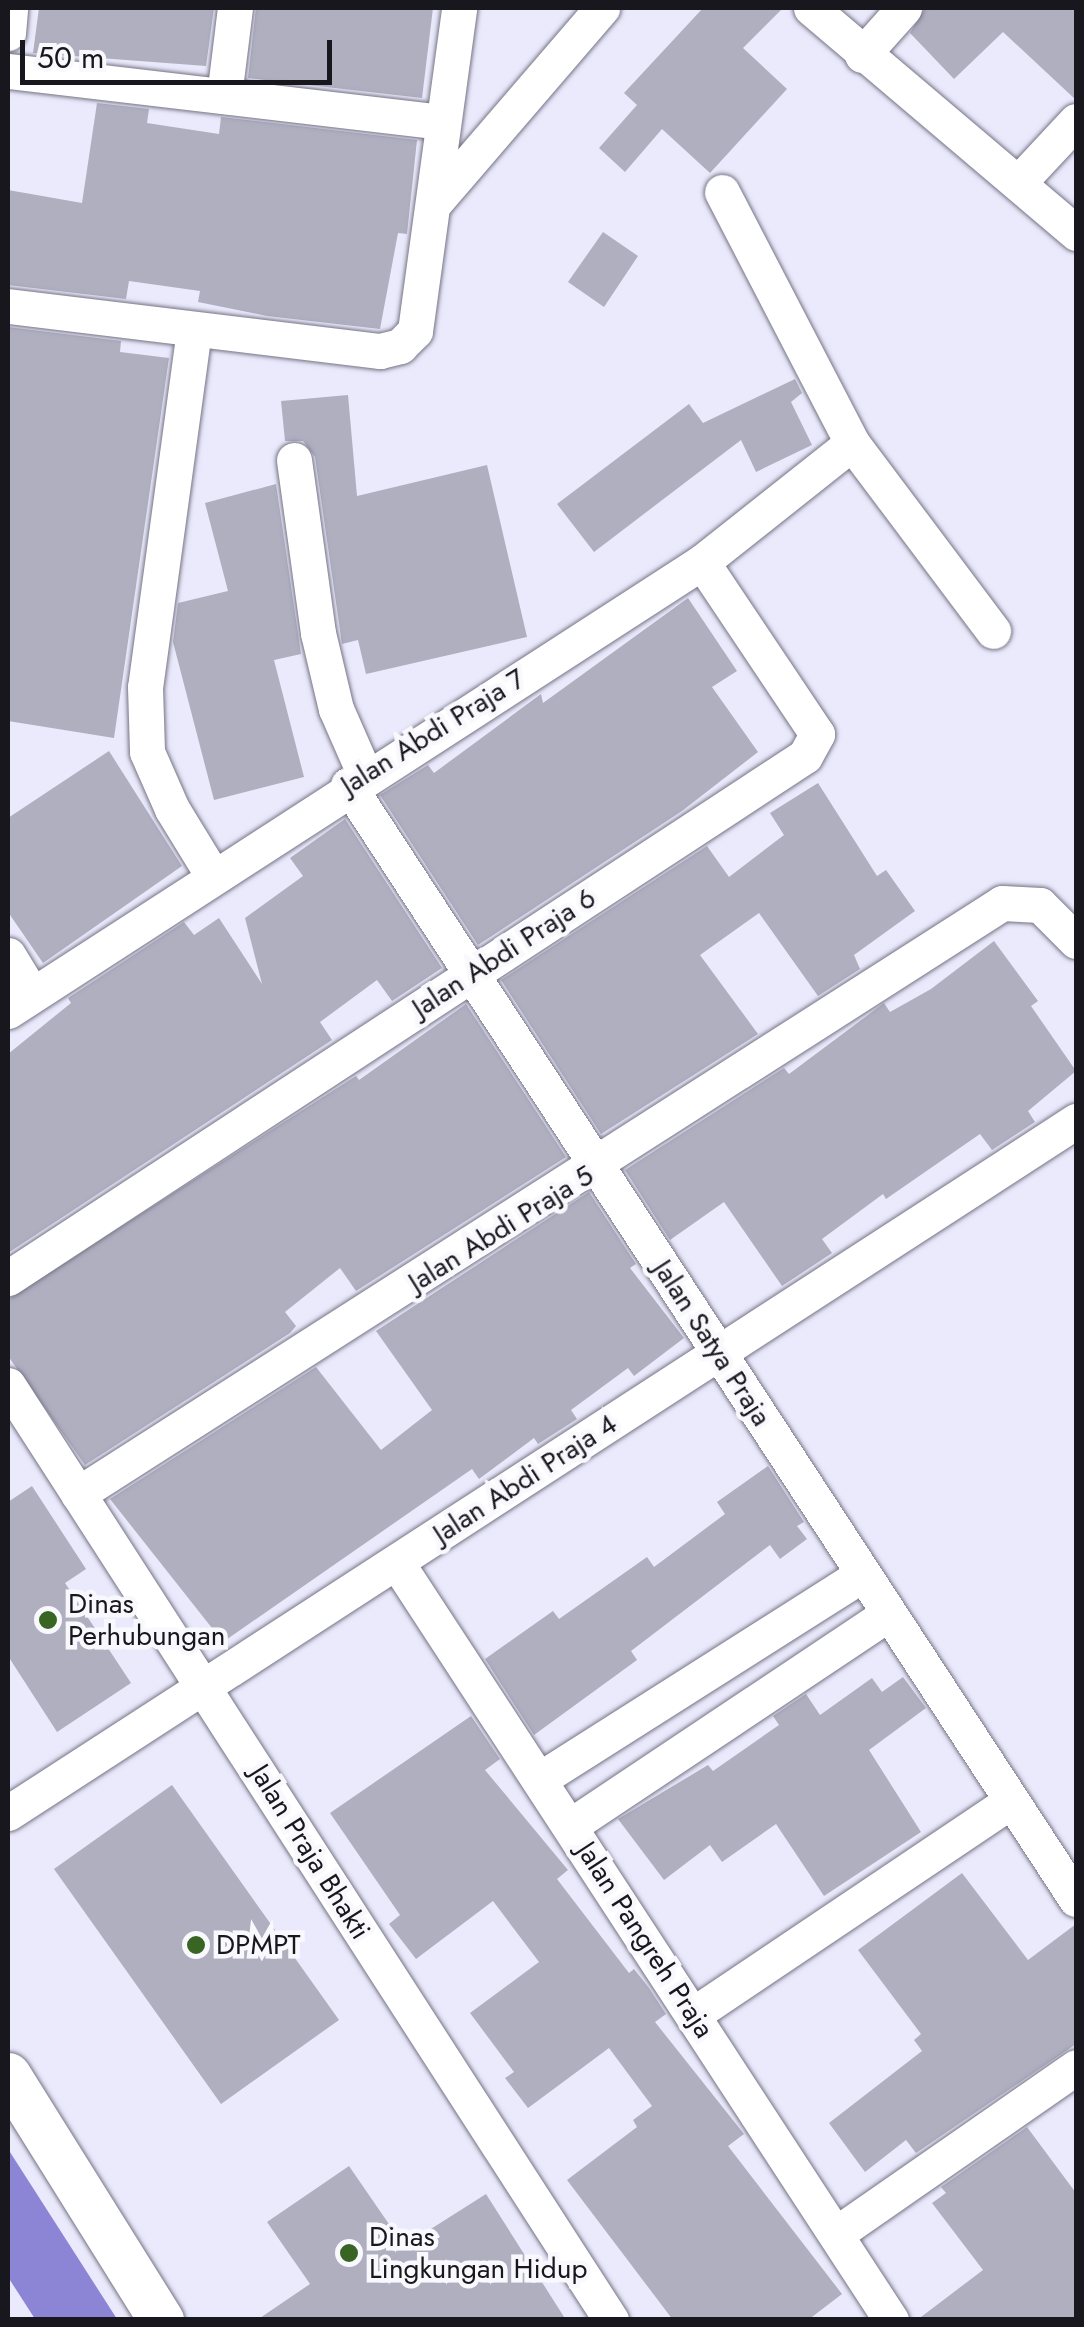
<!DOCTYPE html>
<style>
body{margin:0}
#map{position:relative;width:1084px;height:2327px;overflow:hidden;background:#eaeafc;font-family:Jost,sans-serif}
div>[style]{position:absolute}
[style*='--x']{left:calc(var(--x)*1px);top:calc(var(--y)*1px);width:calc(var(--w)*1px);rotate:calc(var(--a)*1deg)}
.water>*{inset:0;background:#8c84d4}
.building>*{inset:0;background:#afafc0}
.roads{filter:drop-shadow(0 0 2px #757485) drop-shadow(0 0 2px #757485)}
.minor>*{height:35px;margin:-17.5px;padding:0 17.5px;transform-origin:17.5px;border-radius:17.5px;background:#fff}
.tertiary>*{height:45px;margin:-22.5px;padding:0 22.5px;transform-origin:22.5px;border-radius:22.5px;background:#fff}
.dots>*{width:28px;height:28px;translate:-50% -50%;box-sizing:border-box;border:5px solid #f9f9fd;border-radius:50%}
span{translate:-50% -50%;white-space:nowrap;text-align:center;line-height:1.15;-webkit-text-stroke:9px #f9f9fd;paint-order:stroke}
.street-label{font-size:28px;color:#18171e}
.poi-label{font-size:28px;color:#18171e}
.left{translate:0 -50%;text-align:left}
.frame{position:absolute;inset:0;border:10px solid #18171e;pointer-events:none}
.scale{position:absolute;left:20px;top:40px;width:312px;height:45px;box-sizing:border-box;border:5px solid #18171e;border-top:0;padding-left:12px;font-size:30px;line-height:35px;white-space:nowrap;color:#18171e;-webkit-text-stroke:8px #f9f9fd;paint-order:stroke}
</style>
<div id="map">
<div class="water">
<div style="clip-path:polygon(8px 2149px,117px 2319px,35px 2319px,8px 2277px)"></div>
</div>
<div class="building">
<div style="clip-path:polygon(39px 8px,214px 8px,206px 66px,33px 53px)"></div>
<div style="clip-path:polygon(256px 8px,433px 8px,422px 98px,248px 78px)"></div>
<div style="clip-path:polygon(703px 8px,783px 8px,743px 48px,787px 89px,710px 173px,662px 129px,625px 172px,599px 148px,637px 105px,624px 93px)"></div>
<div style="clip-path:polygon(925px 8px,1076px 8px,1076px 100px,1003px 32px,954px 79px,910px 33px)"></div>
<div style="clip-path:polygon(97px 103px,149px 109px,147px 123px,219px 134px,221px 117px,417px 140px,407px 234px,398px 233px,380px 329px,267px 316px,198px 302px,200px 291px,129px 281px,126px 299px,8px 285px,8px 190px,82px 203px)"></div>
<div style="clip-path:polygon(603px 232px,638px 256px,604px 307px,568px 282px)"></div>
<div style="clip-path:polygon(8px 327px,121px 341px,120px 352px,169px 358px,114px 738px,8px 721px)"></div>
<div style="clip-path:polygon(795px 379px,802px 393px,791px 402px,812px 445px,756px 472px,741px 440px,594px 552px,557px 504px,689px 404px,703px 423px)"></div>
<div style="clip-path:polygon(348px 395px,357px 496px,487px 465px,527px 637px,366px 674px,358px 640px,342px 644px,315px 457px,303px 441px,285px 441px,281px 401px)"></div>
<div style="clip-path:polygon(276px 484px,301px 654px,274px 660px,304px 777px,214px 800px,173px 642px,178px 603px,228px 591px,205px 503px)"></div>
<div style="clip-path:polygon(688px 598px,737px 671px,712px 687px,758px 752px,682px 811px,478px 945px,380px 795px,428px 765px,434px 773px,541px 694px,543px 703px)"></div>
<div style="clip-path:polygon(109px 751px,182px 866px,43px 963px,8px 912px,8px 818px)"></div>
<div style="clip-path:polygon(818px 783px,877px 876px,886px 870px,915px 911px,854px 955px,860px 969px,818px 996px,759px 913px,700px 955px,758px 1034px,601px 1134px,501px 980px,707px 846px,729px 877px,784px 835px,770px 813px)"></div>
<div style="clip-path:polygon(345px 819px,442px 968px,392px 1001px,377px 980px,320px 1022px,332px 1040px,8px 1253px,8px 1054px,71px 1003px,68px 998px,184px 922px,194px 935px,219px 918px,262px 984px,245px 918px,303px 876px,290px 858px)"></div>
<div style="clip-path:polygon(994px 941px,1038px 1001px,1031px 1006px,1076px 1071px,1028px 1111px,1035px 1122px,992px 1150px,980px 1134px,886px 1199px,883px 1194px,822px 1239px,832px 1253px,782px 1286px,724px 1202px,670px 1240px,625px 1170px,784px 1068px,789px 1074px,884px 1003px,890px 1012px,931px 989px)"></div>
<div style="clip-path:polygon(466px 1004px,566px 1157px,356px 1291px,340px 1268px,285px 1312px,296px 1326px,290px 1333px,85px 1465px,8px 1356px,8px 1299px,356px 1076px,359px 1080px)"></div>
<div style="clip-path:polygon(589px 1192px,636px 1264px,630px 1268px,684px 1338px,634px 1376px,628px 1368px,571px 1410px,577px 1419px,538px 1444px,534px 1438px,479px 1479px,472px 1469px,223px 1642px,110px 1499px,316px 1367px,381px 1450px,432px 1410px,376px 1331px)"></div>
<div style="clip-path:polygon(768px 1466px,804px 1522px,797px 1526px,807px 1539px,780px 1559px,770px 1545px,631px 1651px,637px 1660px,534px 1735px,485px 1659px,553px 1611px,559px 1619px,647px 1557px,654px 1567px,725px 1514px,717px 1502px)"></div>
<div style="clip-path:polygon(32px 1486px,86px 1569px,65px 1583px,131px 1683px,57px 1732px,8px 1656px,8px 1502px)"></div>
<div style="clip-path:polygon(903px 1677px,926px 1708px,869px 1750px,921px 1832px,824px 1896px,776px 1824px,722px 1862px,710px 1845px,664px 1880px,618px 1819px,708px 1765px,713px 1771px,779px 1725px,773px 1716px,806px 1694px,820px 1715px,872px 1678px,882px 1692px)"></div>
<div style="clip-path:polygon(471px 1716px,500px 1759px,485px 1770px,568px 1870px,557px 1879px,629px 1973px,634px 1969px,649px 1988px,666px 2014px,655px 2022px,744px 2134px,728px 2146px,842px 2294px,808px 2320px,673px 2320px,567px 2180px,637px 2127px,633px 2120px,652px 2106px,609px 2048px,528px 2108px,505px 2078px,514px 2072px,470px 2013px,539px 1962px,493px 1901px,416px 1959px,389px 1924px,400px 1915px,330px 1813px)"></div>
<div style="clip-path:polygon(172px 1785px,339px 2020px,221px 2104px,54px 1869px)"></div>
<div style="clip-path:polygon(962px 1873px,1028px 1960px,1076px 1924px,1076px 2044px,916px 2153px,906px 2140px,865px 2172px,829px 2123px,922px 2051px,914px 2040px,921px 2034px,858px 1950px)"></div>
<div style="clip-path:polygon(1027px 2127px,1076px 2193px,1076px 2320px,917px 2320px,983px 2270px,932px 2203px,946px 2193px,941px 2187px)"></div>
<div style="clip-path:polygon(349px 2166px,404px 2246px,486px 2194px,566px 2320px,257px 2320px,310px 2284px,267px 2222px)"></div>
</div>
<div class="roads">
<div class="minor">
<div style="--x:811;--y:8;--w:348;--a:40.3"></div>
<div style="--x:8;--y:33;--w:25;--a:-85"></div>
<div style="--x:862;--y:55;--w:63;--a:-48.2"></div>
<div style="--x:8;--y:71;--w:438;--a:6.7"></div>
<div style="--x:224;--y:96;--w:89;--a:-82.9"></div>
<div style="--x:1020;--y:181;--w:82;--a:-47"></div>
<div style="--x:722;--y:192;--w:283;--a:62.6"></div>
<div style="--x:852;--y:443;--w:235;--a:53.1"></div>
<div style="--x:436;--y:201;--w:255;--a:-49.3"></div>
<div style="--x:8;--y:306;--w:375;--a:6.9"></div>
<div style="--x:380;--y:351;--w:21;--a:-14"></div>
<div style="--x:400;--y:346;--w:21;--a:-45"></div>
<div style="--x:415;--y:331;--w:326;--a:-82.2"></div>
<div style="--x:194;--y:330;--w:360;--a:97.8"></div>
<div style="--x:145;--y:687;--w:65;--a:88.2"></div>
<div style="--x:147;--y:752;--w:62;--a:66.3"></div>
<div style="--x:172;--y:809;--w:79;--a:58.5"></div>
<div style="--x:294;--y:460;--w:175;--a:82.1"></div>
<div style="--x:318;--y:633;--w:78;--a:76.7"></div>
<div style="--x:336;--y:709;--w:72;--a:66.3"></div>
<div style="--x:348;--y:785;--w:1331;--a:56.84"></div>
<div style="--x:8;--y:955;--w:46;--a:58.4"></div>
<div style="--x:8;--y:1011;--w:827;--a:-32.9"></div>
<div style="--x:702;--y:562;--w:191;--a:-38.4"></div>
<div style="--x:8;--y:1278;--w:953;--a:-33.22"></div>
<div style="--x:805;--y:756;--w:25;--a:-61"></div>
<div style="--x:817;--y:734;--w:207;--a:-123.8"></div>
<div style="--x:8;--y:1385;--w:1113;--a:57.18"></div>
<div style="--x:78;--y:1494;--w:1097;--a:-32.6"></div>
<div style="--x:1002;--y:903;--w:38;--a:3"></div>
<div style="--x:1040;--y:905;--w:51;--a:45"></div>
<div style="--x:397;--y:1563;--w:904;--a:56.87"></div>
<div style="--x:540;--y:1779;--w:381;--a:-32.4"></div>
<div style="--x:8;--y:1813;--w:1273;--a:-32.94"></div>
<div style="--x:570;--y:1826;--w:382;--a:-33.7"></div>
<div style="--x:694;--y:2014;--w:381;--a:-33.9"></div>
<div style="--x:836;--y:2234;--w:292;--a:-34.8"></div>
</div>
<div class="tertiary">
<div style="--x:8;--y:2075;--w:289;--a:58"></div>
</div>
</div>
<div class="dots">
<div style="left:48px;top:1620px;background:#386524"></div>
<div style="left:196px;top:1945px;background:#386524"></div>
<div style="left:349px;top:2253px;background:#386524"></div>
</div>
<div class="street-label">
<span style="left:433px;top:732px;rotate:-32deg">Jalan Abdi Praja 7</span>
<span style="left:504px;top:953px;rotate:-33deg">Jalan Abdi Praja 6</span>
<span style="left:501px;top:1229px;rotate:-32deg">Jalan Abdi Praja 5</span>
<span style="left:712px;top:1343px;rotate:57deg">Jalan Satya Praja</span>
<span style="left:525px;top:1479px;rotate:-33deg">Jalan Abdi Praja 4</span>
<span style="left:310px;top:1852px;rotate:58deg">Jalan Praja Bhakti</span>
<span style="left:645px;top:1940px;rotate:57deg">Jalan Pangreh Praja</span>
</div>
<div class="poi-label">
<span class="left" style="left:68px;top:1620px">Dinas<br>Perhubungan</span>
<span class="left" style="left:216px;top:1945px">DPMPT</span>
<span class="left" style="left:369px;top:2253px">Dinas<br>Lingkungan Hidup</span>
</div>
<div class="frame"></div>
<div class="scale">50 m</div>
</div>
